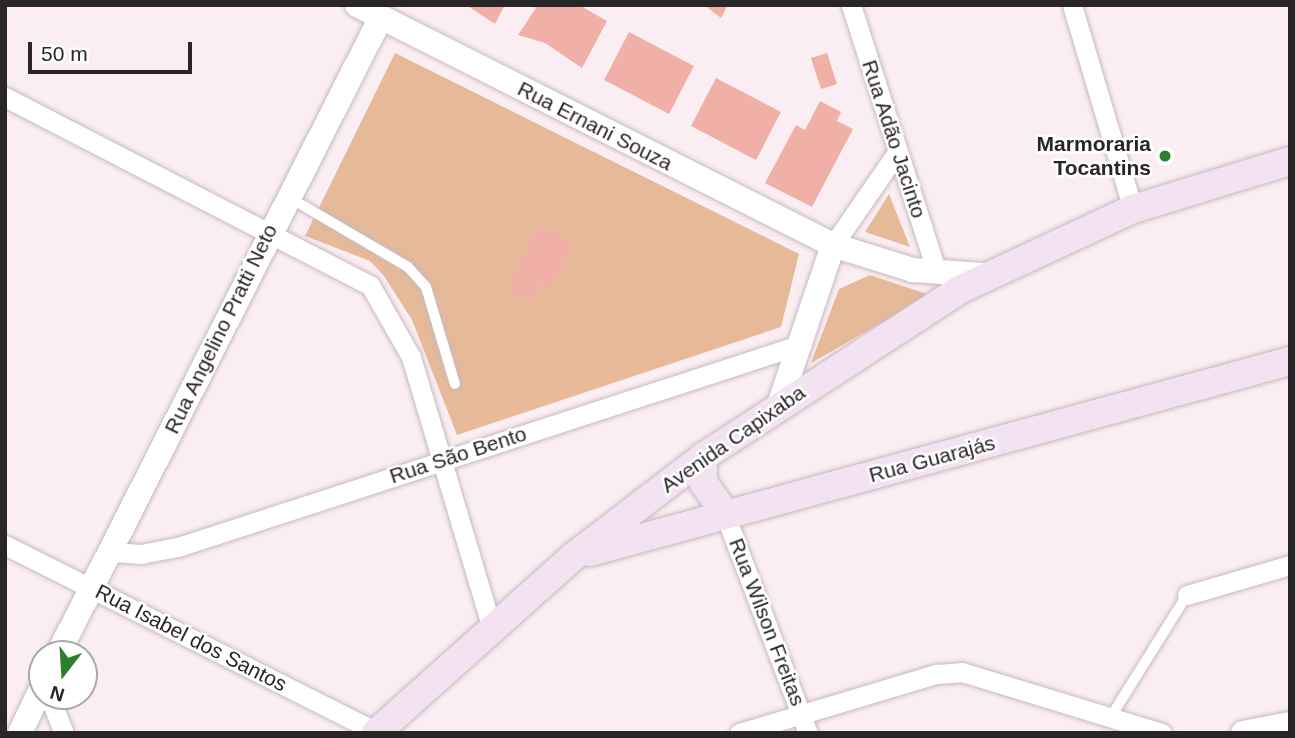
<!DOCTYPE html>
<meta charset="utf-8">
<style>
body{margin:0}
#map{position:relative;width:1295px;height:738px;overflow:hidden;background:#fbeef2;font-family:Helvetica,sans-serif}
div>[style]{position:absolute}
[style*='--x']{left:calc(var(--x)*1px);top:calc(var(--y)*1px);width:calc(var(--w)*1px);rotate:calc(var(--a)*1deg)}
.green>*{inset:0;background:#e6b999}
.building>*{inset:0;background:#f0b0a7}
.roads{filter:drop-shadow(0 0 2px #c6babd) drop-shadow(0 0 2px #c6babd)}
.service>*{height:10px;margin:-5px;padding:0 5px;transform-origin:5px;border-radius:5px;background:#fff}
.minor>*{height:19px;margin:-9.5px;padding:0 9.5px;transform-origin:9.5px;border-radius:9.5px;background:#fff}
.tertiary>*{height:24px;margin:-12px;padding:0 12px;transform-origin:12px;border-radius:12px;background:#fff}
.secondary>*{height:28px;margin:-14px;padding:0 14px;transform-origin:14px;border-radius:14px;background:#f3e2f1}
.dots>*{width:19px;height:19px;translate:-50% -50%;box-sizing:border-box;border:4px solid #fff;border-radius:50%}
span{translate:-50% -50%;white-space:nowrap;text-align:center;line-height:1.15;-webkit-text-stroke:5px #fff;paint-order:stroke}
.street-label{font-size:21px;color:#2a2527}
.poi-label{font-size:21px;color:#2a2527;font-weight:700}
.right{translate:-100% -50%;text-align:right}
.frame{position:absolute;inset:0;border:7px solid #2a2527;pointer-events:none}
.north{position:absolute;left:28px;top:640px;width:70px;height:70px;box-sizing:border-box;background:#fff;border:2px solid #aaa8a9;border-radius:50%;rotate:197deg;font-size:19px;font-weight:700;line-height:28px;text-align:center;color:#2a2527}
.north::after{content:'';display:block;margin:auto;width:24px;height:32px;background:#2d7f2b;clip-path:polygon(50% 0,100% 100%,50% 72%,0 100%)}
.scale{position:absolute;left:28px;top:42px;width:164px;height:32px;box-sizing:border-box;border:4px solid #2a2527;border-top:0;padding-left:9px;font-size:21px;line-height:24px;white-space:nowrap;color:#2a2527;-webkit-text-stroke:5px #fff;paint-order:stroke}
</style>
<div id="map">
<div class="green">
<div style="clip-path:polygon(395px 53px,799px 254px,781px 327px,457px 435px,412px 320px,384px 276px,370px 261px,305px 236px)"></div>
<div style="clip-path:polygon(889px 194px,910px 247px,865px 232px)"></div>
<div style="clip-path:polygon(870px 275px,930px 295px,811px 363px,839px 289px)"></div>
</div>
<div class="building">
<div style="clip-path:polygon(466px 5px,505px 5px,495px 24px)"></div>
<div style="clip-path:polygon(531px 5px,579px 5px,607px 21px,582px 68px,545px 43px,518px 35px,536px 8px)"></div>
<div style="clip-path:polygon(704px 5px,728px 5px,721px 18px)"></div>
<div style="clip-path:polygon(629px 32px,694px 66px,669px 114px,604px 80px)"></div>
<div style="clip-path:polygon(827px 53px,837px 84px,821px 89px,811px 58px)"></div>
<div style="clip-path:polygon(716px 78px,781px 112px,756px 160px,691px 126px)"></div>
<div style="clip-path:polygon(820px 101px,841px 112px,837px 121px,853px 129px,812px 207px,765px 183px,796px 125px,805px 130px)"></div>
<div style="clip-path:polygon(538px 225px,575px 242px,552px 289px,540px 283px,531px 302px,506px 290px)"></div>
</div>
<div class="roads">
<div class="service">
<div style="--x:290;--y:198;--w:137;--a:30.3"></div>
<div style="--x:408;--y:267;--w:27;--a:48"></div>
<div style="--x:426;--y:287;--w:101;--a:73.4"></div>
<div style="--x:1112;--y:715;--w:142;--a:-58"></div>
</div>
<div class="minor">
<div style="--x:851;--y:5;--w:281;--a:72.2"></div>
<div style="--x:1072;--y:5;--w:213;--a:73.4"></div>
<div style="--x:5;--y:97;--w:411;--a:27.3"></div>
<div style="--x:370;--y:285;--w:83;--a:60.3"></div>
<div style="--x:411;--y:357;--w:284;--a:73.4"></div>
<div style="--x:833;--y:245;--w:114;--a:-55.3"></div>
<div style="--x:724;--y:512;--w:236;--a:69.2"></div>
<div style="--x:5;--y:545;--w:416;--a:26.7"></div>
<div style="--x:112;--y:552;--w:29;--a:4"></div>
<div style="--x:141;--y:554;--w:38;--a:-11"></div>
<div style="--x:178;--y:547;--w:656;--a:-18.02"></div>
<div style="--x:1187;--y:595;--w:107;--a:-16.2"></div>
<div style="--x:49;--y:696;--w:40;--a:68"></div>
<div style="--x:739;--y:733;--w:206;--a:-16.7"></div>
<div style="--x:936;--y:674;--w:26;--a:-4"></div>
<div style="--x:962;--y:672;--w:209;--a:17"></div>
</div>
<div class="tertiary">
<div style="--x:357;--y:5;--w:533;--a:26.76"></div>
<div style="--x:833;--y:245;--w:84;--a:17.4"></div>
<div style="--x:913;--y:270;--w:72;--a:4"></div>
<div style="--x:780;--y:402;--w:166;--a:-71.3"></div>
<div style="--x:58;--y:654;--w:714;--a:-63.11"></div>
<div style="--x:20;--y:733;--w:51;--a:-64.4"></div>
<div style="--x:1243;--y:733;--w:48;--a:-10.8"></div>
</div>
<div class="secondary">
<div style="--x:703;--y:457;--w:25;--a:90"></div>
<div style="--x:703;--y:482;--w:37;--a:55"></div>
<div style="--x:590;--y:552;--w:726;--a:-15.26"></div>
<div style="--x:376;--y:733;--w:266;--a:-41.8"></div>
<div style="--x:574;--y:556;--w:163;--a:-37.5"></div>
<div style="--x:703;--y:457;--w:306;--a:-33.1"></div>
<div style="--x:959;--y:290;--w:192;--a:-25"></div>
<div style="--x:1133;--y:209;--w:164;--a:-17"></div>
</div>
</div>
<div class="dots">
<div style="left:1165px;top:156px;background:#2d7f2b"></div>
</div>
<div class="street-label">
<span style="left:595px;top:126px;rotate:27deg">Rua Ernani Souza</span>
<span style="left:894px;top:139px;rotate:72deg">Rua Adão Jacinto</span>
<span style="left:221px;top:329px;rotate:-64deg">Rua Angelino Pratti Neto</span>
<span style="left:733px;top:439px;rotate:-35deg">Avenida Capixaba</span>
<span style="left:458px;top:455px;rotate:-18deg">Rua São Bento</span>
<span style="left:932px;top:459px;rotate:-15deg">Rua Guarajás</span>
<span style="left:767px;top:622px;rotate:69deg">Rua Wilson Freitas</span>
<span style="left:191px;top:638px;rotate:27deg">Rua Isabel dos Santos</span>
</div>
<div class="poi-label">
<span class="right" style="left:1151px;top:156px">Marmoraria<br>Tocantins</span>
</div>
<div class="frame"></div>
<div class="north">N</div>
<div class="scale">50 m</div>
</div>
